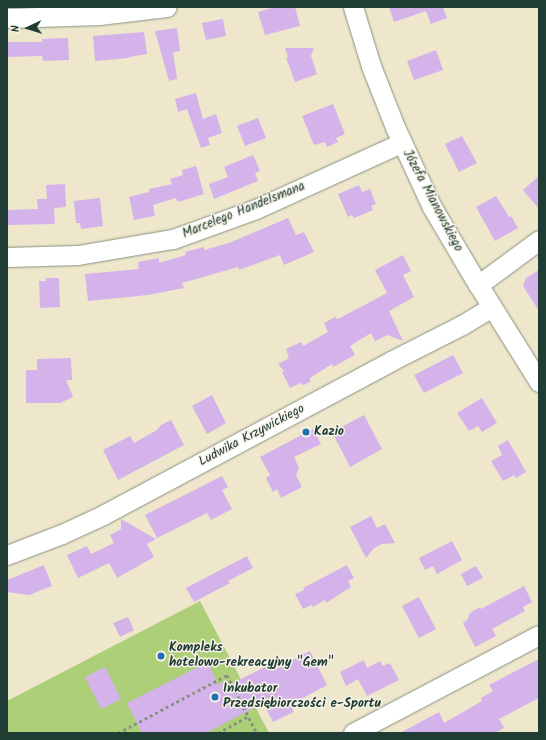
<!DOCTYPE html>
<meta charset="utf-8">
<style>
body{margin:0}
#map{position:relative;width:546px;height:740px;overflow:hidden;background:#efe7cc;font-family:Kalam,sans-serif}
div>[style]{position:absolute}
[style*='--x']{left:calc(var(--x)*1px);top:calc(var(--y)*1px);width:calc(var(--w)*1px);rotate:calc(var(--a)*1deg)}
.green>*{inset:0;background:#adcf77}
.building>*{inset:0;background:#d3b3ea}
.path>*{height:2.5px;margin-top:-1.25px;transform-origin:0;background:repeating-linear-gradient(90deg,#879280 0 3px,transparent 0 6px)}
.roads{filter:drop-shadow(0 0 1px #879280) drop-shadow(0 0 1px #879280)}
.minor>*{height:19px;margin:-9.5px;padding:0 9.5px;transform-origin:9.5px;border-radius:9.5px;background:#fff}
.dots>*{width:11px;height:11px;translate:-50% -50%;box-sizing:border-box;border:2px solid #f7f3e8;border-radius:50%}
span{translate:-50% -50%;white-space:nowrap;text-align:center;line-height:1.15;-webkit-text-stroke:3px #f7f3e8;paint-order:stroke}
.street-label{font-size:13px;color:#1f3d34}
.poi-label{font-size:13px;color:#1f3d34;font-weight:700}
.left{translate:0 -50%;text-align:left}
.frame{position:absolute;inset:0;border:8px solid #1f3d34;pointer-events:none}
.north{position:absolute;left:8px;top:8px;width:40px;height:40px;-webkit-text-stroke:3px #f7f3e8;paint-order:stroke;rotate:266deg;font-size:11px;font-weight:700;line-height:16px;text-align:center;color:#1f3d34}
.north::after{content:'';display:block;margin:auto;width:14px;height:18px;background:#1f3d34;clip-path:polygon(50% 0,100% 100%,50% 72%,0 100%)}
</style>
<div id="map">
<div class="green">
<div style="clip-path:polygon(200px 601px,269px 733px,7px 733px,7px 701px)"></div>
</div>
<div class="building">
<div style="clip-path:polygon(275px 7px,295px 7px,300px 26px,265px 35px,258px 12px)"></div>
<div style="clip-path:polygon(389px 7px,443px 7px,447px 18px,431px 24px,426px 11px,394px 22px)"></div>
<div style="clip-path:polygon(223px 19px,226px 36px,206px 40px,202px 23px)"></div>
<div style="clip-path:polygon(177px 28px,180px 51px,173px 52px,177px 79px,169px 81px,155px 31px)"></div>
<div style="clip-path:polygon(144px 32px,147px 54px,129px 57px,129px 58px,95px 61px,93px 36px)"></div>
<div style="clip-path:polygon(68px 38px,69px 60px,43px 61px,42px 56px,7px 57px,7px 42px,42px 42px,42px 39px)"></div>
<div style="clip-path:polygon(285px 48px,314px 48px,311px 56px,317px 74px,295px 82px,286px 58px,288px 57px)"></div>
<div style="clip-path:polygon(436px 50px,443px 70px,414px 80px,407px 61px)"></div>
<div style="clip-path:polygon(196px 93px,203px 119px,216px 114px,222px 133px,208px 138px,210px 145px,201px 148px,187px 109px,178px 112px,175px 99px)"></div>
<div style="clip-path:polygon(333px 104px,345px 134px,336px 138px,338px 142px,327px 147px,325px 142px,314px 145px,302px 116px)"></div>
<div style="clip-path:polygon(258px 118px,266px 138px,245px 146px,237px 126px)"></div>
<div style="clip-path:polygon(462px 136px,477px 163px,459px 172px,445px 144px)"></div>
<div style="clip-path:polygon(253px 155px,260px 171px,255px 173px,258px 181px,214px 199px,209px 184px,228px 177px,224px 167px)"></div>
<div style="clip-path:polygon(196px 166px,204px 194px,178px 202px,176px 198px,153px 205px,155px 216px,134px 220px,129px 197px,149px 192px,149px 189px,172px 184px,170px 179px,183px 175px,182px 170px)"></div>
<div style="clip-path:polygon(539px 176px,539px 209px,523px 190px)"></div>
<div style="clip-path:polygon(65px 184px,66px 207px,54px 208px,55px 224px,7px 225px,7px 210px,38px 209px,37px 199px,47px 199px,46px 185px)"></div>
<div style="clip-path:polygon(359px 185px,362px 192px,370px 189px,376px 204px,371px 206px,373px 210px,354px 218px,352px 215px,348px 217px,338px 194px)"></div>
<div style="clip-path:polygon(496px 196px,509px 217px,511px 216px,518px 228px,495px 241px,476px 207px)"></div>
<div style="clip-path:polygon(100px 198px,103px 226px,81px 229px,80px 223px,76px 223px,74px 201px)"></div>
<div style="clip-path:polygon(288px 218px,296px 235px,304px 232px,314px 252px,284px 265px,280px 255px,239px 270px,238px 267px,182px 283px,184px 288px,148px 295px,88px 301px,85px 274px,139px 269px,138px 262px,159px 258px,159px 263px,186px 255px,185px 252px,204px 247px,204px 250px,229px 243px)"></div>
<div style="clip-path:polygon(403px 255px,411px 271px,403px 275px,414px 297px,389px 311px,403px 341px,387px 335px,375px 341px,371px 333px,350px 346px,355px 355px,333px 367px,332px 364px,310px 378px,310px 382px,303px 385px,300px 383px,290px 388px,282px 372px,284px 371px,278px 364px,289px 358px,286px 349px,301px 342px,303px 346px,328px 332px,324px 323px,335px 317px,338px 319px,387px 293px,375px 270px)"></div>
<div style="clip-path:polygon(539px 270px,539px 311px,523px 286px,526px 278px)"></div>
<div style="clip-path:polygon(46px 278px,59px 278px,60px 307px,40px 308px,39px 281px,46px 281px)"></div>
<div style="clip-path:polygon(453px 355px,463px 373px,424px 393px,414px 375px)"></div>
<div style="clip-path:polygon(71px 358px,72px 380px,66px 380px,73px 397px,60px 403px,26px 403px,26px 370px,37px 370px,37px 359px)"></div>
<div style="clip-path:polygon(212px 395px,226px 423px,207px 434px,192px 406px)"></div>
<div style="clip-path:polygon(482px 398px,497px 423px,482px 432px,478px 426px,469px 431px,457px 413px)"></div>
<div style="clip-path:polygon(364px 415px,382px 449px,350px 467px,332px 432px)"></div>
<div style="clip-path:polygon(171px 420px,184px 445px,118px 480px,103px 450px,130px 436px,134px 443px,157px 430px,161px 425px)"></div>
<div style="clip-path:polygon(313px 429px,321px 444px,294px 457px,299px 468px,296px 475px,302px 487px,281px 498px,277px 489px,273px 492px,266px 478px,270px 475px,260px 457px)"></div>
<div style="clip-path:polygon(508px 440px,526px 472px,516px 478px,514px 475px,503px 481px,491px 461px,502px 455px,498px 446px)"></div>
<div style="clip-path:polygon(222px 476px,228px 487px,222px 490px,232px 509px,211px 520px,207px 513px,157px 538px,145px 515px)"></div>
<div style="clip-path:polygon(371px 516px,377px 528px,385px 524px,395px 543px,382px 544px,374px 548px,366px 558px,350px 527px)"></div>
<div style="clip-path:polygon(121px 519px,156px 539px,147px 544px,154px 557px,117px 578px,109px 563px,78px 578px,67px 555px,87px 546px,91px 554px,114px 543px,110px 535px,121px 529px)"></div>
<div style="clip-path:polygon(452px 541px,462px 560px,437px 574px,433px 566px,425px 570px,419px 558px)"></div>
<div style="clip-path:polygon(247px 556px,253px 568px,228px 581px,230px 583px,194px 602px,186px 588px)"></div>
<div style="clip-path:polygon(44px 565px,52px 586px,29px 595px,7px 592px,7px 580px)"></div>
<div style="clip-path:polygon(347px 565px,354px 578px,348px 581px,351px 587px,326px 603px,325px 600px,313px 607px,311px 605px,303px 609px,295px 594px,304px 590px,303px 588px)"></div>
<div style="clip-path:polygon(476px 566px,483px 578px,467px 586px,461px 574px)"></div>
<div style="clip-path:polygon(524px 586px,532px 602px,523px 607px,525px 611px,492px 629px,496px 636px,475px 647px,463px 623px,467px 620px,470px 613px,480px 607px,481px 609px)"></div>
<div style="clip-path:polygon(419px 597px,436px 629px,419px 638px,402px 606px)"></div>
<div style="clip-path:polygon(128px 617px,134px 630px,120px 637px,113px 623px)"></div>
<div style="clip-path:polygon(310px 651px,327px 685px,290px 705px,294px 712px,273px 722px,263px 703px,206px 733px,142px 733px,127px 703px,208px 662px,218px 685px,226px 680px,229px 685px,269px 665px,272px 671px)"></div>
<div style="clip-path:polygon(539px 659px,539px 698px,499px 719px,504px 728px,495px 733px,400px 733px,439px 712px,444px 723px,482px 701px,481px 698px,493px 691px,489px 685px)"></div>
<div style="clip-path:polygon(364px 660px,367px 668px,380px 661px,383px 666px,390px 663px,399px 680px,367px 696px,358px 679px,346px 686px,340px 672px)"></div>
<div style="clip-path:polygon(105px 667px,121px 699px,101px 709px,85px 677px)"></div>
</div>
<div class="path">
<div style="--x:118;--y:733;--w:123;--a:-28"></div>
<div style="--x:227;--y:675;--w:65;--a:62.7"></div>
<div style="--x:218;--y:733;--w:35;--a:-29"></div>
</div>
<div class="roads">
<div class="minor">
<div style="--x:353;--y:7;--w:62;--a:73"></div>
<div style="--x:371;--y:66;--w:66;--a:68.5"></div>
<div style="--x:395;--y:127;--w:88;--a:65.2"></div>
<div style="--x:432;--y:207;--w:82;--a:59.4"></div>
<div style="--x:474;--y:278;--w:123;--a:58"></div>
<div style="--x:7;--y:18;--w:92;--a:-1.9"></div>
<div style="--x:99;--y:15;--w:68;--a:-6.7"></div>
<div style="--x:7;--y:257;--w:71;--a:-1.6"></div>
<div style="--x:78;--y:255;--w:96;--a:-9.6"></div>
<div style="--x:173;--y:239;--w:88;--a:-19.9"></div>
<div style="--x:256;--y:209;--w:159;--a:-24.5"></div>
<div style="--x:478;--y:285;--w:76;--a:-36.4"></div>
<div style="--x:7;--y:555;--w:59;--a:-20.9"></div>
<div style="--x:62;--y:534;--w:45;--a:-24.9"></div>
<div style="--x:103;--y:515;--w:327;--a:-28.1"></div>
<div style="--x:391;--y:361;--w:80;--a:-26.9"></div>
<div style="--x:462;--y:325;--w:35;--a:-31"></div>
<div style="--x:353;--y:733;--w:210;--a:-27.8"></div>
</div>
</div>
<div class="dots">
<div style="left:306px;top:432px;background:#1f6fb2"></div>
<div style="left:161px;top:656px;background:#1f6fb2"></div>
<div style="left:215px;top:697px;background:#1f6fb2"></div>
</div>
<div class="street-label">
<span style="left:432px;top:201px;rotate:62deg">Józefa Mianowskiego</span>
<span style="left:244px;top:211px;rotate:-22deg">Marcelego Handelsmana</span>
<span style="left:252px;top:436px;rotate:-28deg">Ludwika Krzywickiego</span>
</div>
<div class="poi-label">
<span class="left" style="left:314px;top:432px">Kazio</span>
<span class="left" style="left:169px;top:656px">Kompleks<br>hotelowo-rekreacyjny "Gem"</span>
<span class="left" style="left:223px;top:697px">Inkubator<br>Przedsiębiorczości e-Sportu</span>
</div>
<div class="frame"></div>
<div class="north">N</div>
</div>
